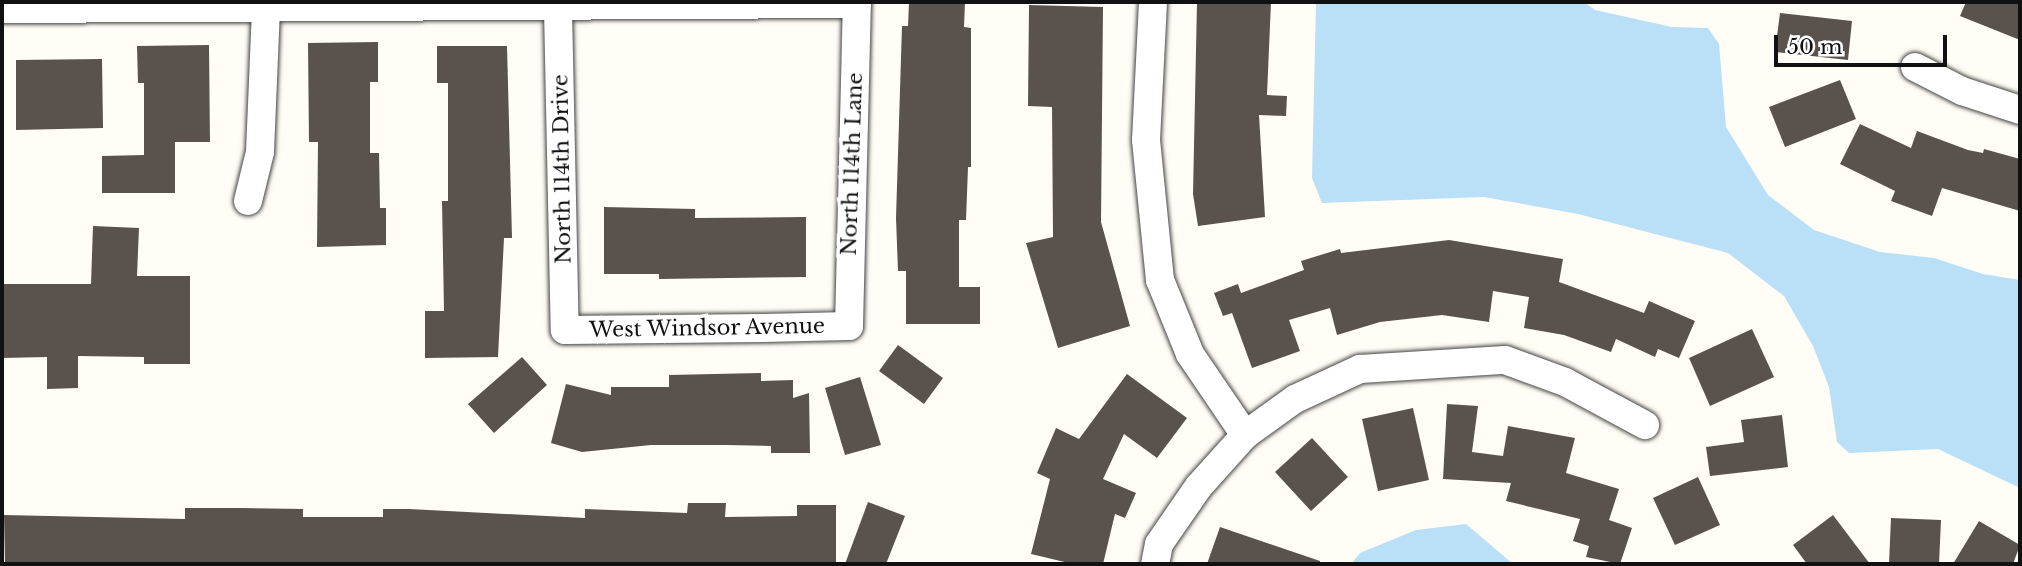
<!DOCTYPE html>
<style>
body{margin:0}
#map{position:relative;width:2022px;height:566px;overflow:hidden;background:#fffdf5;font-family:"Libre Baskerville",serif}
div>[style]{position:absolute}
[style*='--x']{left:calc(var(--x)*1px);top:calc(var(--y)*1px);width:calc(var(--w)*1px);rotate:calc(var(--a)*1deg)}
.water>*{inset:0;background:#b9e0f7}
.building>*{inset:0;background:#5a524d}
.roads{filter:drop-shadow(0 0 2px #444) drop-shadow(0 0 2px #444)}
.minor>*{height:28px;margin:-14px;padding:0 14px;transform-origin:14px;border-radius:14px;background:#fff}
span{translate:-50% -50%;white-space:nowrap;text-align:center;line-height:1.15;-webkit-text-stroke:7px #fff;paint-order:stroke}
.street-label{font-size:21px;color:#111}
.frame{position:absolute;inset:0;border:4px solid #111;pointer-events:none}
.scale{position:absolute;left:1774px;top:35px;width:173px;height:32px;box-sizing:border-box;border:4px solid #111;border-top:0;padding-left:9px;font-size:21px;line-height:24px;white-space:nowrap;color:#111;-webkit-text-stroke:5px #fff;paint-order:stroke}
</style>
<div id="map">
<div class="water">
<div style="clip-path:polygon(1316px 2px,1584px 2px,1595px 10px,1672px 27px,1708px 28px,1719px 44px,1726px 127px,1768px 195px,1814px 230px,1880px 252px,1934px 258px,1983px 274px,2020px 280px,2020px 488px,1938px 449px,1849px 453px,1837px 442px,1829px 387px,1813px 346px,1784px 296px,1728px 253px,1578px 214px,1484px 197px,1322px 203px,1312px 178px)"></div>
<div style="clip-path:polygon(1466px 524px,1513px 564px,1351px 564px,1360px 553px,1416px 530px)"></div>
</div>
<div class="building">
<div style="clip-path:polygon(909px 2px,965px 2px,964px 27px,971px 28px,971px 167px,968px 167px,966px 220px,959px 220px,959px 287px,980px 287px,980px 324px,906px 324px,906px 271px,898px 271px,896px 218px,902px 26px,908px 26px)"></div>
<div style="clip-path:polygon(1197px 2px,1271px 2px,1267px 95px,1287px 96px,1286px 116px,1259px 115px,1265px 217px,1198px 226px,1193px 194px)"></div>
<div style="clip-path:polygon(1966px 2px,2020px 2px,2020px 40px,1960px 16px)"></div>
<div style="clip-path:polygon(1029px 5px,1103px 7px,1101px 222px,1130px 326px,1058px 348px,1026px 243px,1053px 237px,1052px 107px,1028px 106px)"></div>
<div style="clip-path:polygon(1780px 13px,1852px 21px,1848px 60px,1775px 52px)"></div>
<div style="clip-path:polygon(378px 42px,378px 82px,370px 82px,370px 153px,379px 153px,380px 208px,386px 208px,386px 245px,317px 247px,318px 142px,309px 142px,308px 43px)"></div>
<div style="clip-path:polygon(209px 45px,210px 142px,175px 142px,175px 193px,102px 193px,102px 156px,144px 155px,144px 83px,138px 83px,137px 46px)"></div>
<div style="clip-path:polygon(437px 46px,507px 46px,512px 238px,504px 238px,498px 357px,425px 358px,425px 311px,444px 311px,442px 201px,448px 201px,448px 83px,437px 83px)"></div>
<div style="clip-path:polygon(102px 59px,103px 128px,16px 130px,16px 60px)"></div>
<div style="clip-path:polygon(1840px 80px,1856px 119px,1785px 147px,1769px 107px)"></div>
<div style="clip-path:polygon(1860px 124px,1911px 148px,1917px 131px,1968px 150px,1983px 153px,1984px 149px,2020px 159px,2020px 211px,1942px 188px,1932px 216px,1891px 201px,1895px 191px,1840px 164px)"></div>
<div style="clip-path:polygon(604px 207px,695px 209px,695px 218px,806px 217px,806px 277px,659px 279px,659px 274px,604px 274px)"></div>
<div style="clip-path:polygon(93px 226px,139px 228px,137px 276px,190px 276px,190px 364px,144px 364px,144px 357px,78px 356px,78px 388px,47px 389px,47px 357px,2px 358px,2px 284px,91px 284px)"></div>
<div style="clip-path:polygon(1449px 240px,1563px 259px,1559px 282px,1644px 313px,1649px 301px,1695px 321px,1679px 358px,1658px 349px,1655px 357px,1616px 339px,1611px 352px,1564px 335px,1524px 328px,1529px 297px,1493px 291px,1489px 322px,1442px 315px,1380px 322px,1337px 335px,1330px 308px,1289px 320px,1300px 351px,1252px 368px,1232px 313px,1223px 316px,1214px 293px,1238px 284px,1241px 293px,1304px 270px,1301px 261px,1340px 249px,1341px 253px)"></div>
<div style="clip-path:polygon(1752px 329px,1774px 377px,1710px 406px,1689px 358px)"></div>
<div style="clip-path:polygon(898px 345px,943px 378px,924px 404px,879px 371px)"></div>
<div style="clip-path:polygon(522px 357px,547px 385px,494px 433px,468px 404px)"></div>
<div style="clip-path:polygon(761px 373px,761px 381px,793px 380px,793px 398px,809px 393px,810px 453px,771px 453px,771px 446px,726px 445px,651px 445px,582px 452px,551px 443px,566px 384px,611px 395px,611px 387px,669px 387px,669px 375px)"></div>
<div style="clip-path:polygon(1127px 374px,1187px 418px,1157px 458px,1124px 434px,1103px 479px,1136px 493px,1125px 518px,1115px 514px,1103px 564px,1073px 564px,1031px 554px,1050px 479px,1037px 473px,1056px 428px,1079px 439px)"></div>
<div style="clip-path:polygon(860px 377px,881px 445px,845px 455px,825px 388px)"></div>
<div style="clip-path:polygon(1447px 404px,1478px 406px,1472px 452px,1503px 456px,1508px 426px,1575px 438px,1566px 473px,1619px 489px,1609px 520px,1632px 528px,1620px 564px,1586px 557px,1589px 546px,1573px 541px,1580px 519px,1506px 501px,1511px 483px,1443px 479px)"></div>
<div style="clip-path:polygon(1413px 408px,1429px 480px,1378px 491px,1362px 419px)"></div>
<div style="clip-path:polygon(1782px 415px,1788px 467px,1710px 476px,1706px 447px,1744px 442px,1741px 420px)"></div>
<div style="clip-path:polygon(1312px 438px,1348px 477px,1311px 511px,1275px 472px)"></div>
<div style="clip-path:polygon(1698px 477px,1720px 525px,1675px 545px,1653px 498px)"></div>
<div style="clip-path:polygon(868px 502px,905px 516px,886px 564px,845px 564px)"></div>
<div style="clip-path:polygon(688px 503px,726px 503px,725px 517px,797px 516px,797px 505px,836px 505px,836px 564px,5px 564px,4px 515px,185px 519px,185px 508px,242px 508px,303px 509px,303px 517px,383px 517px,383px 509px,409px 509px,585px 518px,585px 509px,687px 513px)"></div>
<div style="clip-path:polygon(1833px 515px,1870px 564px,1807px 564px,1793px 545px)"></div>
<div style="clip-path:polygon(1891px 518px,1941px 520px,1939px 564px,1889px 564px)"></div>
<div style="clip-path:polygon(1979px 521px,2020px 545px,2013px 564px,1953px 564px)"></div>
<div style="clip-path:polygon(1220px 527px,1320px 561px,1320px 564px,1207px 564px)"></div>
</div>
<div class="roads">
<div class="minor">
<div style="--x:1153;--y:2;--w:138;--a:92.9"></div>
<div style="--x:1146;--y:140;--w:141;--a:84.3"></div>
<div style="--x:1160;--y:280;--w:80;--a:67.9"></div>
<div style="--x:1190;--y:354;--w:98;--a:55.8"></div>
<div style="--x:1245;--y:435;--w:69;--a:132"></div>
<div style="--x:1199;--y:486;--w:70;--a:124.6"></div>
<div style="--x:1159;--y:544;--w:20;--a:101"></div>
<div style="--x:2;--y:9;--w:855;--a:-0.34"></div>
<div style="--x:558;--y:9;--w:321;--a:88.8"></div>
<div style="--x:565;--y:330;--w:198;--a:-0.6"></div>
<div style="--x:763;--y:328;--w:86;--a:-1.3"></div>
<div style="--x:849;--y:326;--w:324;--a:-88.6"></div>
<div style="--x:1915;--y:67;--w:53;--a:27.1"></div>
<div style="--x:1962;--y:91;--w:61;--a:18.1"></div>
<div style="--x:248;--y:201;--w:50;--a:-76.2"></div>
<div style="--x:260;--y:152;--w:143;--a:-87.6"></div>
<div style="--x:1245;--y:435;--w:62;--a:-35.8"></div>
<div style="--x:1295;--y:399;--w:72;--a:-24.8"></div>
<div style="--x:1360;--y:369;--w:145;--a:-3.6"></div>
<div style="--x:1505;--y:360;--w:64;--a:20.1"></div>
<div style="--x:1565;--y:382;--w:91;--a:28.3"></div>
</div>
</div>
<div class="street-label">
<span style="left:852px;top:164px;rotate:-88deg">North 114th Lane</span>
<span style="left:562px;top:169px;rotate:-91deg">North 114th Drive</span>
<span style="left:707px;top:328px;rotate:-1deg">West Windsor Avenue</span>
</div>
<div class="frame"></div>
<div class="scale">50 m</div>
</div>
